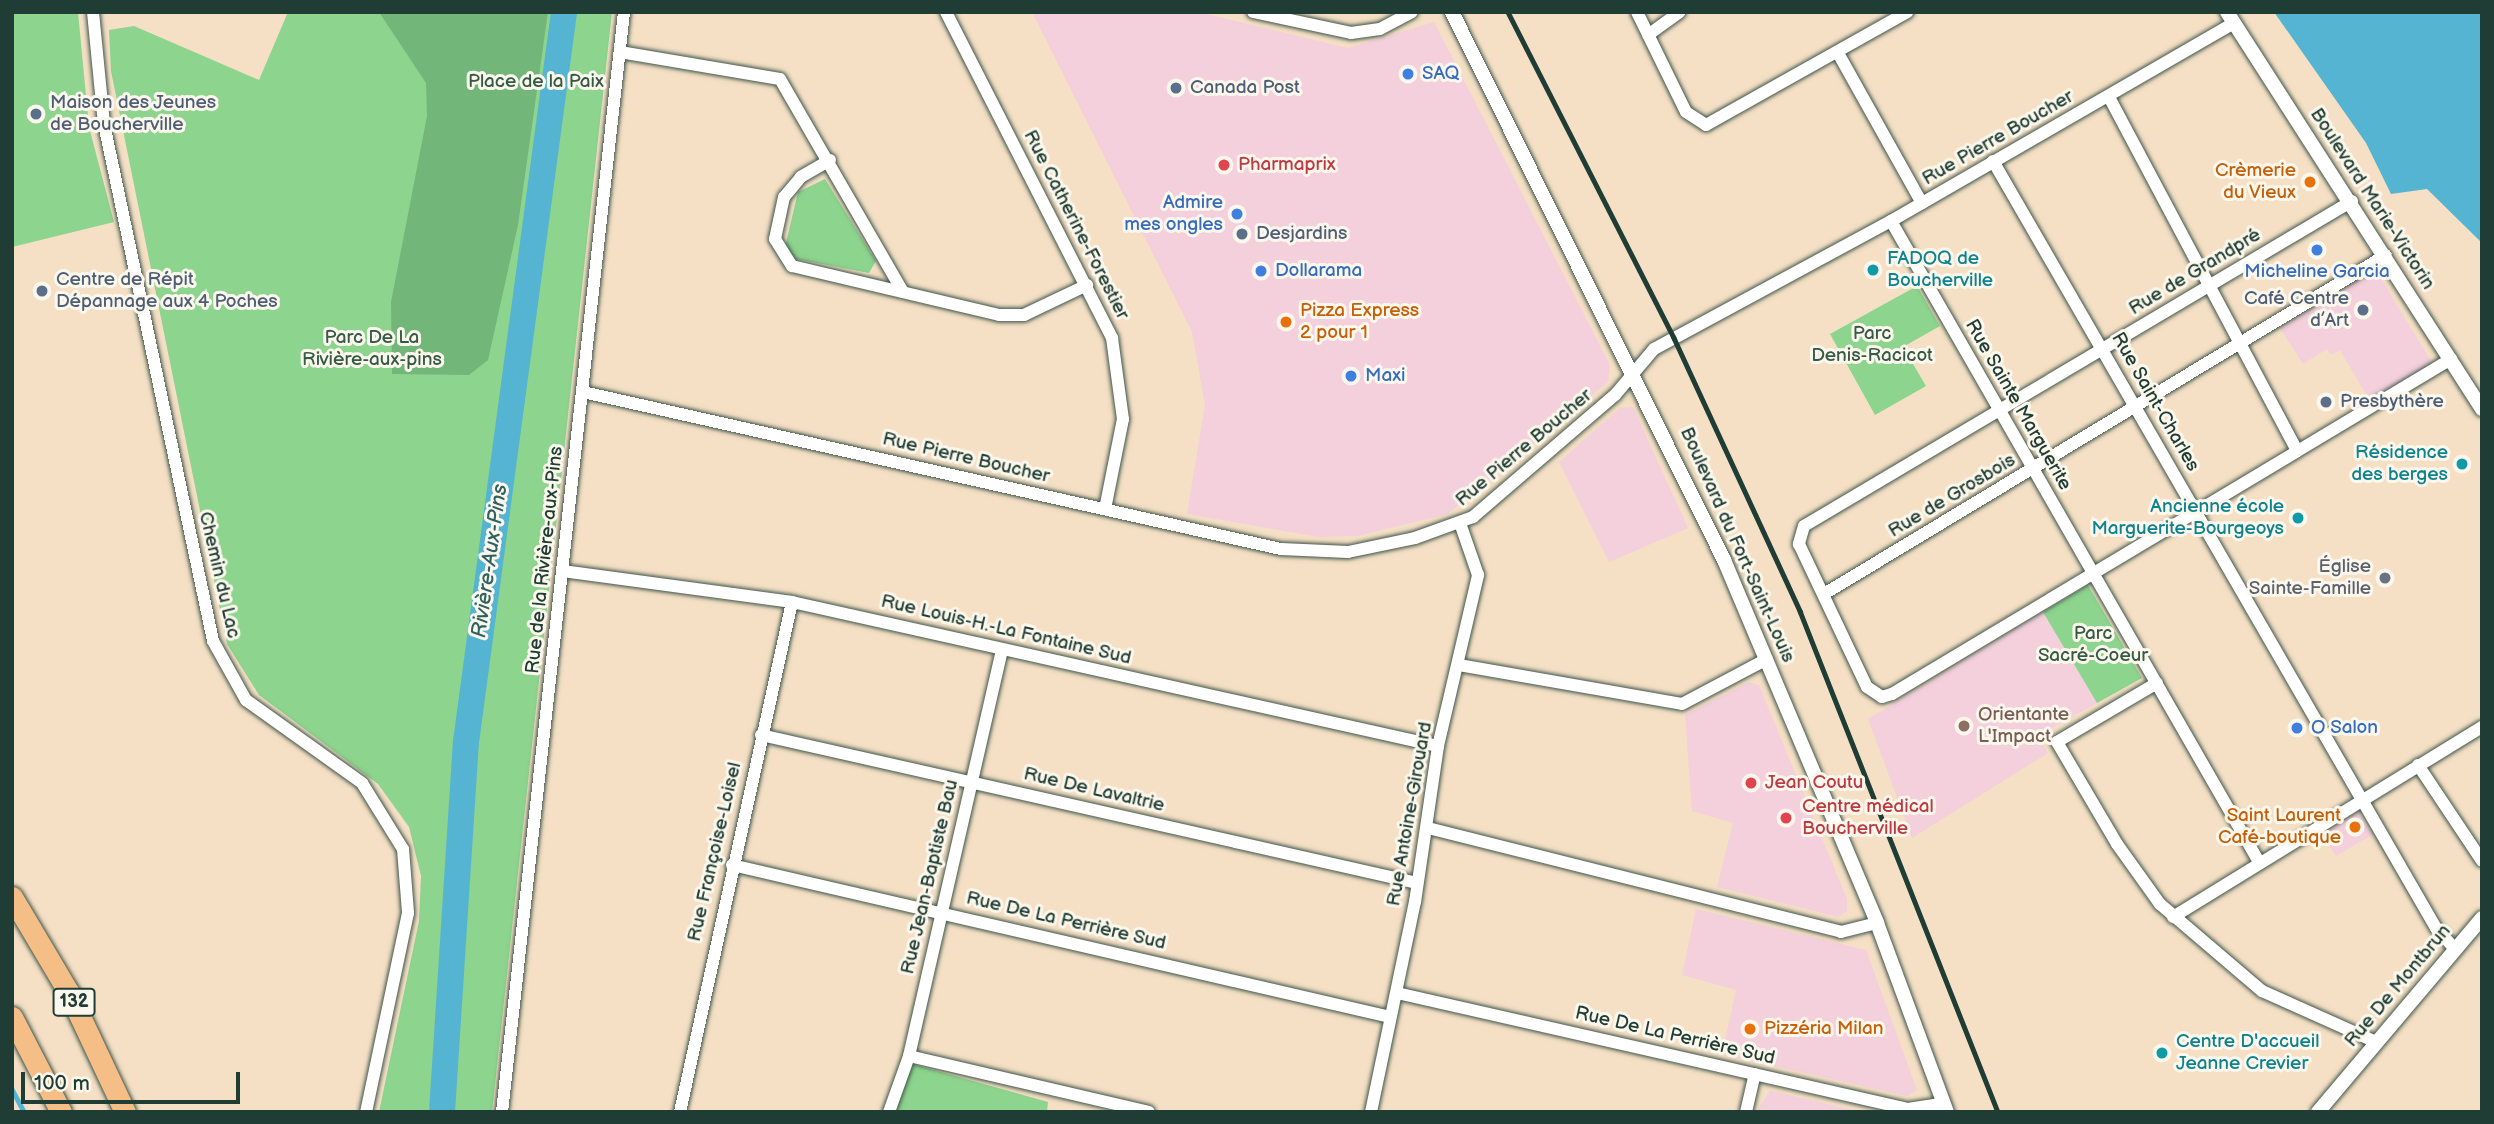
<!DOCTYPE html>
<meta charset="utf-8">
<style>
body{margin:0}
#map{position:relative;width:2494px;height:1124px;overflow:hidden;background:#f5e0c5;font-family:"Balsamiq Sans",sans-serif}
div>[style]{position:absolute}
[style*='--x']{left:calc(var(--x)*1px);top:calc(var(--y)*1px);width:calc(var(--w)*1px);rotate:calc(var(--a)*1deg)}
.built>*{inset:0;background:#f4cfdc}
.green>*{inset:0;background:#8dd48e}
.forest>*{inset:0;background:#72b679}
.water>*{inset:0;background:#54b4d2}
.stream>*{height:4.5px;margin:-2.25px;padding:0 2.25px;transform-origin:2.25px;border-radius:2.25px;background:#54b4d2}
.river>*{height:26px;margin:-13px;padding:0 13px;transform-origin:13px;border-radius:13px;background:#54b4d2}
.roads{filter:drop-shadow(0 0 2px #3f554a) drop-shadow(0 0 2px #3f554a)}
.minor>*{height:12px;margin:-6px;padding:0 6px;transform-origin:6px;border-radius:6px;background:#fff}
.tertiary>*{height:14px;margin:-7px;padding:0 7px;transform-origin:7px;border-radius:7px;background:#fff}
.motorway>*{height:21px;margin:-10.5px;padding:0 10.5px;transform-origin:10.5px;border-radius:10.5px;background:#f6be87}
.rail>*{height:4.5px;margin:-2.25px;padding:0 2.25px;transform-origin:2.25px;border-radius:2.25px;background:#1f3d34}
.dots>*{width:19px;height:19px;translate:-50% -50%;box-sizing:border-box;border:4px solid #fbf7ec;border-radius:50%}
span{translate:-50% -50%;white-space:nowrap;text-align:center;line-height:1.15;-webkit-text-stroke:6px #fbf7ec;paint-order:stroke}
.shield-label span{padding:2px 5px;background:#fbf7ec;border:2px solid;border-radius:5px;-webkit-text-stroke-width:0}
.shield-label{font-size:18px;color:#1f3d34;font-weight:700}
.shop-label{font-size:19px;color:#366cbe}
.left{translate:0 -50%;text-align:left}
.right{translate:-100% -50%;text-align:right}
.park-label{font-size:19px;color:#355b46}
.service-label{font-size:19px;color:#4e5e75}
.street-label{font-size:19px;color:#1f3d34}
.health-label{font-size:19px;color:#be3a42}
.food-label{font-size:19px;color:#c56008}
.culture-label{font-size:19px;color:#0d838f}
.worship-label{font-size:19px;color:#5b616d}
.education-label{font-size:19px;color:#785e54}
.water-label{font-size:21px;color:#2f6163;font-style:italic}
.frame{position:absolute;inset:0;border:14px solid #1f3d34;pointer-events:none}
.scale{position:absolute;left:21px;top:1072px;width:219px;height:32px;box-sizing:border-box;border:4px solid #1f3d34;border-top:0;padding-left:9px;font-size:21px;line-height:24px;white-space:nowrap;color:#1f3d34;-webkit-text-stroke:5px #fbf7ec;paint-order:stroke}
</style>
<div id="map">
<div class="built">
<div style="clip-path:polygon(1032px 12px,1198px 12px,1348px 48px,1434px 22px,1610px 365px,1608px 382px,1448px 514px,1357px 536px,1319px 537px,1187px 514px,1205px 405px,1192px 332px)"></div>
<div style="clip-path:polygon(2376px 270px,2432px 363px,2370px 401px,2340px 350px,2331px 355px,2327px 349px,2303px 364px,2280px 328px)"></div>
<div style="clip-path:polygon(1633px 407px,1688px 528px,1609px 562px,1559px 462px,1620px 408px)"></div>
<div style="clip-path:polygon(2043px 612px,2097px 703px,2045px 732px,2041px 740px,2048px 753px,1912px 838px,1868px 719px)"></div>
<div style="clip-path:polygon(1749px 682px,1759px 685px,1847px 899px,1847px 911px,1838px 917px,1717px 887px,1733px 823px,1692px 811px,1685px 715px)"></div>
<div style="clip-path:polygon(2358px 812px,2372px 835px,2336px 856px,2322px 835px)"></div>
<div style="clip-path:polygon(1696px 909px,1866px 950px,1917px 1090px,1907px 1096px,1722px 1054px,1736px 990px,1682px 975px)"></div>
<div style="clip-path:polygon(1770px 1091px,1780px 1093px,1861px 1112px,1756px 1112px)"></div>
</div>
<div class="green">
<div style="clip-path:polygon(12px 12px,78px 12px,89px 127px,114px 222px,12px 247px)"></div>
<div style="clip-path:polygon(288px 12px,612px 12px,492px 1112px,379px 1112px,419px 921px,421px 876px,409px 827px,378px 784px,259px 695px,227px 644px,111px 71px,109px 30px,134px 26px,259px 80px)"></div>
<div style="clip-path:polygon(825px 179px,876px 261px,869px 273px,796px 259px,785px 247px,798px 192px)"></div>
<div style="clip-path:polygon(1917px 286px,1940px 326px,1903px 347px,1926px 386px,1875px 415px,1830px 334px)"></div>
<div style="clip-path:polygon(2088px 585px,2142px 678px,2097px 703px,2043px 612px)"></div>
<div style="clip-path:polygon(912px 1064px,1048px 1102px,1047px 1112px,896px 1112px)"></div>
</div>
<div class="forest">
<div style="clip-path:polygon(379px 12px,548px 12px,518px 225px,488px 360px,469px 375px,392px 374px,391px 302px,427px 116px,426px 83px)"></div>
</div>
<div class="water">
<div style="clip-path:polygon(2274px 12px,2482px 12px,2482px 243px,2427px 189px,2391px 194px,2366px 143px)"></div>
</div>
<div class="stream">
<div style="--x:12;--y:1089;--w:26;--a:62"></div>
</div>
<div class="river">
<div style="--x:442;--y:1112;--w:371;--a:-86.3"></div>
<div style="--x:466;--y:742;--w:737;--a:-82.35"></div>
</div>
<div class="roads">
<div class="minor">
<div style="--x:93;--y:12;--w:113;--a:84.4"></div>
<div style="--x:104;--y:124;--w:528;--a:78.09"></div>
<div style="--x:213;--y:641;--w:68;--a:60.8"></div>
<div style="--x:246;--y:700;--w:143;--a:35.6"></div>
<div style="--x:362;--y:783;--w:78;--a:58.2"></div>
<div style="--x:403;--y:849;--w:64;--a:85.5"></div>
<div style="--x:408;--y:913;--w:203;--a:101.9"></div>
<div style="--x:946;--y:12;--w:366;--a:63"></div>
<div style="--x:1112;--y:338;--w:82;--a:82.3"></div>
<div style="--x:1123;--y:419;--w:92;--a:101.3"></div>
<div style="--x:1253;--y:12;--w:100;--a:12.1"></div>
<div style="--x:1351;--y:33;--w:29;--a:-8"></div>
<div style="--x:1380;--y:29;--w:36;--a:-28"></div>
<div style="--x:1637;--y:12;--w:111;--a:63.9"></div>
<div style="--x:1686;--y:112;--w:24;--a:33"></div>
<div style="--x:1706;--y:125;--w:231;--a:-29.3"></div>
<div style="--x:1648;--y:35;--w:39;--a:-36"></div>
<div style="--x:620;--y:52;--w:162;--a:9.6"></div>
<div style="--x:780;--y:79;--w:246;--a:60"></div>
<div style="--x:1838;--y:53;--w:172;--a:60.8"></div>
<div style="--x:2109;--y:97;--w:401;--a:62"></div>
<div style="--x:830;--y:160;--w:34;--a:150"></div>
<div style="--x:801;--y:177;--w:26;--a:130"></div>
<div style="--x:784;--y:197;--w:43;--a:102.1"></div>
<div style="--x:775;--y:239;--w:32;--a:58"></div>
<div style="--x:792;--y:266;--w:213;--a:13.3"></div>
<div style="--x:999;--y:315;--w:25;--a:0"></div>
<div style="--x:1024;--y:315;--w:70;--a:-25.5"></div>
<div style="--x:1993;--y:161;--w:886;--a:59.99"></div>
<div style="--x:2436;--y:928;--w:28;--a:48"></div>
<div style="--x:2352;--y:201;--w:637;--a:149.33"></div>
<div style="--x:1804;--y:526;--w:19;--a:106"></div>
<div style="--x:1799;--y:544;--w:158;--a:64.6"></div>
<div style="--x:1867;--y:687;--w:18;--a:34"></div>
<div style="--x:1882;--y:697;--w:10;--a:-17"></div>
<div style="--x:1892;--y:694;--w:652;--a:-30.93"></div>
<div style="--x:1891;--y:221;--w:739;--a:60.14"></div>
<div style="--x:583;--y:392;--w:715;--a:12.68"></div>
<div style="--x:1281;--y:549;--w:67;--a:2.6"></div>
<div style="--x:1348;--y:552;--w:68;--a:-11.8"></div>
<div style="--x:1415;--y:538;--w:62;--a:-19.9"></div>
<div style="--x:1473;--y:517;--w:187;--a:-40.7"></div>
<div style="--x:1615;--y:395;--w:60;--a:-49.7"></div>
<div style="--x:1654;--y:349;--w:269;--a:-28.4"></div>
<div style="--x:1891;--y:221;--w:396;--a:-30"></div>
<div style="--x:563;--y:571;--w:231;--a:7.7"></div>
<div style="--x:792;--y:602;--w:662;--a:12.57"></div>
<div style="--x:1824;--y:594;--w:656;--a:-31.1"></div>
<div style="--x:1459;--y:665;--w:226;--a:9.9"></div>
<div style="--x:1682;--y:704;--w:96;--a:-27.9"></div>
<div style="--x:2157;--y:683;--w:116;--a:149.5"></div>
<div style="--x:2057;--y:742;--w:118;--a:59.5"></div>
<div style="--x:2117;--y:844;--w:74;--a:54.4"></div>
<div style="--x:2160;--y:904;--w:134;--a:40.5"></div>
<div style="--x:2262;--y:991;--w:125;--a:24.1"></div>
<div style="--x:761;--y:735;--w:672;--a:12.71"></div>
<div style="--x:2418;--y:765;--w:115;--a:56.3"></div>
<div style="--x:1428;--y:828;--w:426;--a:14.1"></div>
<div style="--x:1841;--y:932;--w:37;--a:-14"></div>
<div style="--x:732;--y:865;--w:675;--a:13.01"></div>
<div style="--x:2173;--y:917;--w:363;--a:-31.6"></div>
<div style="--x:1397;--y:993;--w:524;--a:12.79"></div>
<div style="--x:1908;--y:1109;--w:36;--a:-9"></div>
<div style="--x:909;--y:1056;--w:246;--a:13.1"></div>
<div style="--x:502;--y:1112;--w:1107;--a:-83.67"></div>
<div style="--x:680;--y:1112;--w:522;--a:-77.61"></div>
<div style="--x:889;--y:1112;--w:59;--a:-70.3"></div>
<div style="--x:909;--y:1056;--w:417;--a:-77.1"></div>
<div style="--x:1371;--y:1112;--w:215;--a:-78.2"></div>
<div style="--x:1415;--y:902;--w:158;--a:-81.6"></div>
<div style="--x:1438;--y:746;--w:176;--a:-76.8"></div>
<div style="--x:1478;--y:575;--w:52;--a:-109.1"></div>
<div style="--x:1746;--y:1112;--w:39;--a:-77"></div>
</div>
<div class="tertiary">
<div style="--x:1452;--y:12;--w:612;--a:63.6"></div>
<div style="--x:1724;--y:560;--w:394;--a:67.1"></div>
<div style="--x:1877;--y:923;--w:202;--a:69.7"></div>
<div style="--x:2227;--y:12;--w:472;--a:57.3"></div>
<div style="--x:2318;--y:1112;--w:254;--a:-49.8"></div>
</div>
<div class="motorway">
<div style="--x:12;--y:897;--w:112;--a:59.3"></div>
<div style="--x:69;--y:993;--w:132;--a:64.8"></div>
<div style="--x:12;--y:1017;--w:107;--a:62.7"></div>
</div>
</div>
<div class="rail">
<div style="--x:1508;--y:12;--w:366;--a:63"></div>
<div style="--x:1674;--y:338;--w:301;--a:65.2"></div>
<div style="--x:1800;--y:611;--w:539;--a:68.44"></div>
</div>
<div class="dots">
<div style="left:1408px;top:74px;background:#3f7fe0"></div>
<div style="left:1176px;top:88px;background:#5c6f8a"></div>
<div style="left:36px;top:114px;background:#5c6f8a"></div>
<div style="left:1224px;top:165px;background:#e0444e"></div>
<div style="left:2310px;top:182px;background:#e8710a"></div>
<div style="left:1237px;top:214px;background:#3f7fe0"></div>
<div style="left:1242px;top:234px;background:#5c6f8a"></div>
<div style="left:2317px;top:250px;background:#3f7fe0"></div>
<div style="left:1873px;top:270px;background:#0f9aa8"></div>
<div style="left:1261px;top:271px;background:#3f7fe0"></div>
<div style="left:42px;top:291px;background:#5c6f8a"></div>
<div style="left:2363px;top:310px;background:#5c6f8a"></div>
<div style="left:1286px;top:322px;background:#e8710a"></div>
<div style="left:1351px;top:376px;background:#3f7fe0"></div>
<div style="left:2326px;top:402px;background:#5c6f8a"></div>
<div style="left:2462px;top:464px;background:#0f9aa8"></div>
<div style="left:2298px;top:518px;background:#0f9aa8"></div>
<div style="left:2385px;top:578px;background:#6b7280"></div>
<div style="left:1964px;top:726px;background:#8d6e63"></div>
<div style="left:2297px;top:728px;background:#3f7fe0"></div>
<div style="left:1751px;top:783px;background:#e0444e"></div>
<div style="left:1786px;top:818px;background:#e0444e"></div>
<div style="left:2355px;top:827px;background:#e8710a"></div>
<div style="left:1750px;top:1029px;background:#e8710a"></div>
<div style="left:2162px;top:1053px;background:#0f9aa8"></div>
</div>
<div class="shield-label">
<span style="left:74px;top:1002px">132</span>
</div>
<div class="shop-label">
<span class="left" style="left:1422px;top:74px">SAQ</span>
<span class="right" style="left:1223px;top:214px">Admire<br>mes ongles</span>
<span class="left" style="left:1275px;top:271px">Dollarama</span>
<span style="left:2317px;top:272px">Micheline Garcia</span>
<span class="left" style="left:1365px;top:376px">Maxi</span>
<span class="left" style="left:2311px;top:728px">O Salon</span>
</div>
<div class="park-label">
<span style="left:536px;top:82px">Place de la Paix</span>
<span style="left:1872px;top:345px">Parc<br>Denis-Racicot</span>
<span style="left:372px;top:349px">Parc De La<br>Rivière-aux-pins</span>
<span style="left:2093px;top:645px">Parc<br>Sacré-Coeur</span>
</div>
<div class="service-label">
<span class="left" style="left:1190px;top:88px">Canada Post</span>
<span class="left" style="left:50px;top:114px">Maison des Jeunes<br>de Boucherville</span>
<span class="left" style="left:1256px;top:234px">Desjardins</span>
<span class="left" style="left:56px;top:291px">Centre de Répit<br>Dépannage aux 4 Poches</span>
<span class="right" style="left:2349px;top:310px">Café Centre<br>d’Art</span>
<span class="left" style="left:2340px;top:402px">Presbythère</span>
</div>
<div class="street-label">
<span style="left:1998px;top:138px;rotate:-30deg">Rue Pierre Boucher</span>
<span style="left:2372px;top:199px;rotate:57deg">Boulevard Marie-Victorin</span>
<span style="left:1076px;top:225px;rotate:63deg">Rue Catherine-Forestier</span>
<span style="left:2195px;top:272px;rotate:-31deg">Rue de Grandpré</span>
<span style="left:2155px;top:402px;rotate:60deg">Rue Saint-Charles</span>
<span style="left:2018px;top:405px;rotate:60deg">Rue Sainte Marguerite</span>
<span style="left:1524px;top:448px;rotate:-40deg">Rue Pierre Boucher</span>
<span style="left:966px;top:458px;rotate:13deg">Rue Pierre Boucher</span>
<span style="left:1952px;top:496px;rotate:-31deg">Rue de Grosbois</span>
<span style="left:1737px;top:545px;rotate:66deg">Boulevard du Fort-Saint-Louis</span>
<span style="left:545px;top:560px;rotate:-84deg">Rue de la Rivière-aux-Pins</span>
<span style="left:219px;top:575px;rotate:77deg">Chemin du Lac</span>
<span style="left:1006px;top:630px;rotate:13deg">Rue Louis-H.-La Fontaine Sud</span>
<span style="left:1094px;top:790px;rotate:13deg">Rue De Lavaltrie</span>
<span style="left:1410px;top:814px;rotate:-80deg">Rue Antoine-Girouard</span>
<span style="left:715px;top:852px;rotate:-77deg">Rue Françoise-Loisel</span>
<span style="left:930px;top:877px;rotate:-77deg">Rue Jean-Baptiste Bau</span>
<span style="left:1066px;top:921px;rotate:13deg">Rue De La Perrière Sud</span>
<span style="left:2398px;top:986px;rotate:-50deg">Rue De Montbrun</span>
<span style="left:1675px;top:1036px;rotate:13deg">Rue De La Perrière Sud</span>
</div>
<div class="health-label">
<span class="left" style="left:1238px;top:165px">Pharmaprix</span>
<span class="left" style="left:1765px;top:783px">Jean Coutu</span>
<span class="left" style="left:1802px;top:818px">Centre médical<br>Boucherville</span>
</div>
<div class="food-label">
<span class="right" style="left:2296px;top:182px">Crèmerie<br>du Vieux</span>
<span class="left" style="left:1300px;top:322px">Pizza Express<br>2 pour 1</span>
<span class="right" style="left:2341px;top:827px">Saint Laurent<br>Café-boutique</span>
<span class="left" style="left:1764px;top:1029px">Pizzéria Milan</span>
</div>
<div class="culture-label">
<span class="left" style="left:1887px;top:270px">FADOQ de<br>Boucherville</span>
<span class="right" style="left:2448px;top:464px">Résidence<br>des berges</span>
<span class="right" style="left:2284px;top:518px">Ancienne école<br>Marguerite-Bourgeoys</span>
<span class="left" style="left:2176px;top:1053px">Centre D'accueil<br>Jeanne Crevier</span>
</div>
<div class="worship-label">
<span class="right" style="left:2371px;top:578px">Église<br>Sainte-Famille</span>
</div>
<div class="education-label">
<span class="left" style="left:1978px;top:726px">Orientante<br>L'Impact</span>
</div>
<div class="water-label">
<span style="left:490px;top:561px;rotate:-82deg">Rivière-Aux-Pins</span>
</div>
<div class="frame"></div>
<div class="scale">100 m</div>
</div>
